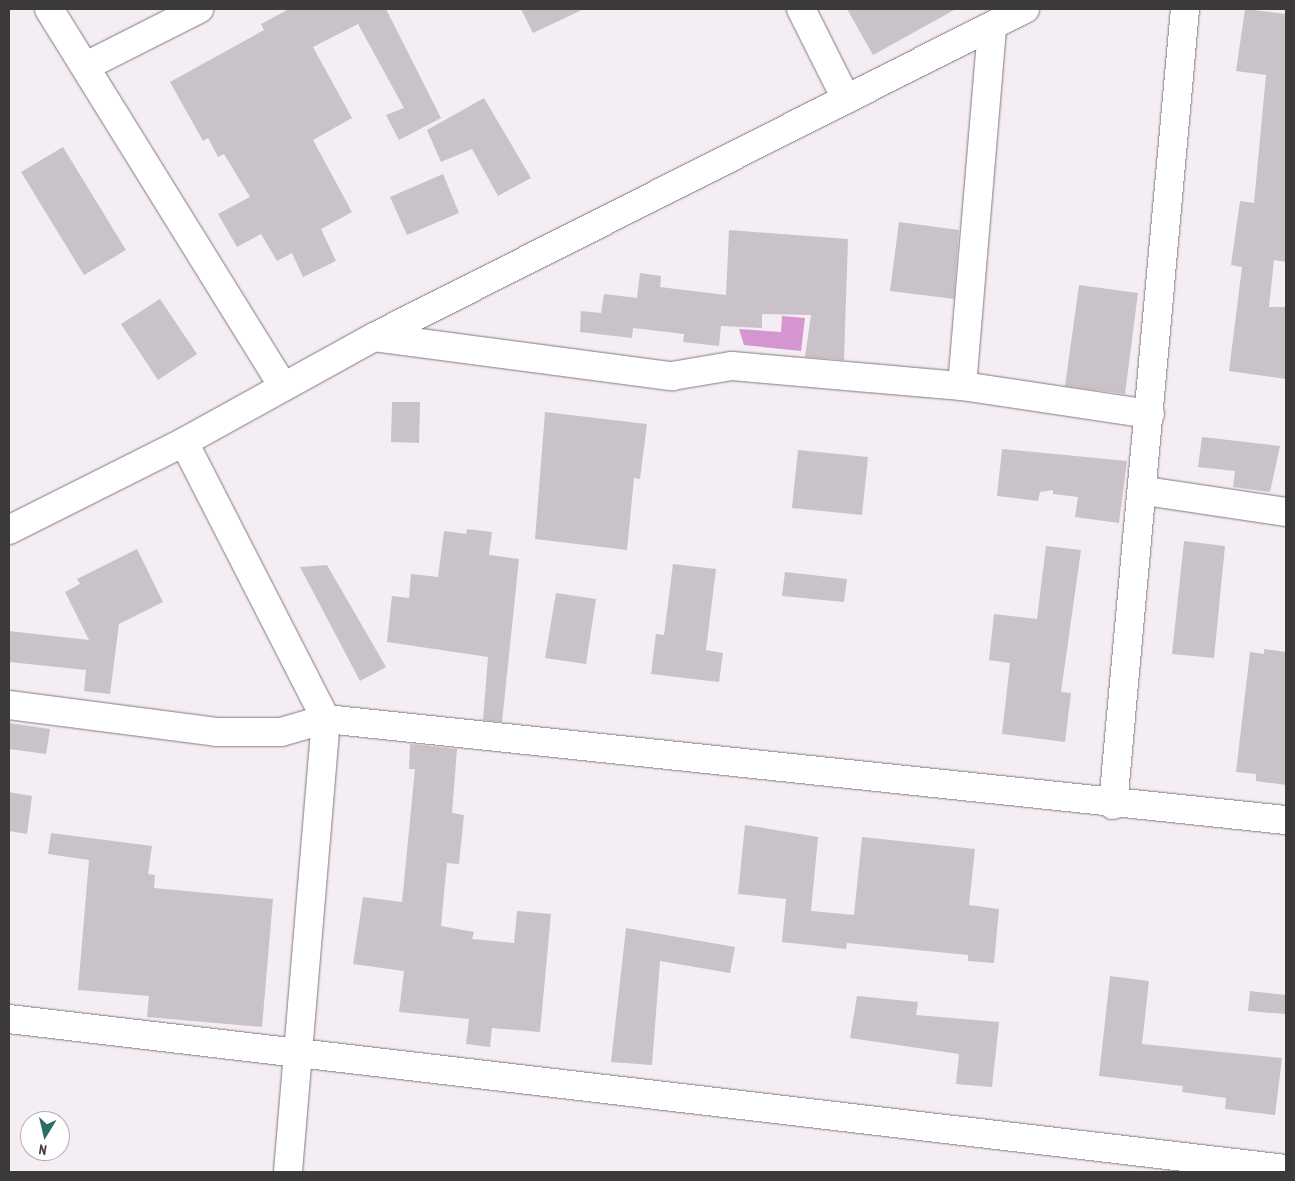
<!DOCTYPE html>
<style>
body{margin:0}
#map{position:relative;width:1295px;height:1181px;overflow:hidden;background:#f5edf4;font-family:"PT Sans Narrow",sans-serif}
div>[style]{position:absolute}
[style*='--x']{left:calc(var(--x)*1px);top:calc(var(--y)*1px);width:calc(var(--w)*1px);rotate:calc(var(--a)*1deg)}
.forest>*{inset:0;background:#d595d0}
.building>*{inset:0;background:#cac2c9}
.roads{filter:drop-shadow(0 0 1px #80797f) drop-shadow(0 0 1px #80797f)}
.minor>*{height:28px;margin:-14px;padding:0 14px;transform-origin:14px;border-radius:14px;background:#fff}
span{translate:-50% -50%;white-space:nowrap;text-align:center;line-height:1.15;-webkit-text-stroke:4px #fff;paint-order:stroke}
.frame{position:absolute;inset:0;border:10px solid #3c393b;pointer-events:none}
.north{position:absolute;left:20px;top:1111px;width:50px;height:50px;box-sizing:border-box;background:#fff;border:1px solid #b1b0b1;border-radius:50%;rotate:189deg;font-size:14px;font-weight:700;line-height:20px;text-align:center;color:#3c393b}
.north::after{content:'';display:block;margin:auto;width:18px;height:22px;background:#2a6f63;clip-path:polygon(50% 0,100% 100%,50% 72%,0 100%)}
</style>
<div id="map">
<div class="forest">
<div style="clip-path:polygon(782px 316px,805px 318px,801px 351px,744px 345px,739px 329px,781px 332px)"></div>
</div>
<div class="building">
<div style="clip-path:polygon(289px 9px,386px 9px,441px 118px,399px 140px,386px 115px,404px 108px,358px 24px,313px 47px,352px 118px,313px 140px,352px 212px,321px 229px,336px 261px,303px 277px,292px 253px,277px 261px,261px 234px,237px 247px,218px 214px,250px 197px,224px 154px,218px 157px,208px 138px,203px 141px,170px 82px,264px 30px,261px 24px)"></div>
<div style="clip-path:polygon(521px 9px,584px 9px,533px 33px)"></div>
<div style="clip-path:polygon(847px 9px,956px 9px,873px 55px)"></div>
<div style="clip-path:polygon(1245px 9px,1286px 14px,1286px 262px,1274px 260px,1269px 307px,1286px 307px,1286px 379px,1229px 371px,1242px 267px,1231px 265px,1240px 201px,1254px 203px,1266px 75px,1236px 71px)"></div>
<div style="clip-path:polygon(484px 98px,531px 178px,498px 196px,472px 149px,441px 162px,427px 130px)"></div>
<div style="clip-path:polygon(63px 147px,126px 250px,84px 275px,21px 172px)"></div>
<div style="clip-path:polygon(443px 174px,459px 213px,407px 235px,390px 197px)"></div>
<div style="clip-path:polygon(899px 222px,959px 230px,954px 299px,890px 291px)"></div>
<div style="clip-path:polygon(729px 230px,848px 239px,844px 360px,805px 357px,811px 315px,762px 314px,762px 328px,721px 326px,719px 346px,683px 342px,684px 334px,633px 328px,632px 338px,580px 332px,581px 311px,601px 313px,604px 294px,637px 298px,640px 273px,661px 276px,660px 287px,726px 295px)"></div>
<div style="clip-path:polygon(1079px 285px,1138px 293px,1125px 394px,1065px 386px)"></div>
<div style="clip-path:polygon(160px 299px,197px 354px,158px 380px,121px 324px)"></div>
<div style="clip-path:polygon(392px 402px,420px 402px,419px 443px,391px 442px)"></div>
<div style="clip-path:polygon(545px 412px,647px 424px,640px 479px,634px 478px,627px 550px,535px 539px)"></div>
<div style="clip-path:polygon(1202px 437px,1280px 446px,1270px 492px,1233px 487px,1235px 471px,1198px 467px)"></div>
<div style="clip-path:polygon(1002px 449px,1127px 461px,1119px 523px,1075px 517px,1078px 497px,1053px 494px,1053px 490px,1040px 492px,1038px 501px,997px 496px)"></div>
<div style="clip-path:polygon(798px 450px,868px 457px,862px 515px,792px 508px)"></div>
<div style="clip-path:polygon(467px 529px,492px 532px,489px 555px,519px 559px,502px 722px,483px 720px,488px 657px,387px 642px,392px 596px,409px 598px,411px 574px,438px 577px,444px 531px,466px 534px)"></div>
<div style="clip-path:polygon(1184px 541px,1225px 546px,1214px 658px,1172px 654px)"></div>
<div style="clip-path:polygon(1046px 546px,1081px 550px,1061px 692px,1071px 693px,1065px 742px,1002px 734px,1010px 663px,989px 660px,994px 614px,1037px 619px)"></div>
<div style="clip-path:polygon(137px 549px,163px 602px,119px 624px,110px 694px,84px 691px,86px 670px,9px 662px,9px 631px,89px 640px,65px 592px,80px 584px,77px 579px)"></div>
<div style="clip-path:polygon(673px 564px,716px 569px,706px 650px,723px 653px,719px 682px,651px 674px,656px 634px,664px 635px)"></div>
<div style="clip-path:polygon(327px 565px,386px 667px,360px 681px,300px 567px)"></div>
<div style="clip-path:polygon(785px 572px,847px 579px,844px 602px,782px 596px)"></div>
<div style="clip-path:polygon(556px 593px,596px 599px,586px 664px,545px 658px)"></div>
<div style="clip-path:polygon(1264px 649px,1286px 652px,1286px 785px,1256px 781px,1256px 774px,1236px 772px,1250px 652px,1264px 654px)"></div>
<div style="clip-path:polygon(9px 723px,50px 729px,46px 754px,9px 749px)"></div>
<div style="clip-path:polygon(410px 744px,457px 749px,452px 813px,464px 815px,459px 864px,447px 863px,441px 926px,474px 932px,472px 939px,514px 943px,517px 911px,551px 914px,540px 1032px,492px 1028px,490px 1047px,466px 1044px,469px 1019px,399px 1012px,404px 971px,353px 964px,363px 897px,402px 902px,415px 769px,409px 769px)"></div>
<div style="clip-path:polygon(9px 792px,32px 796px,27px 834px,9px 831px)"></div>
<div style="clip-path:polygon(745px 825px,818px 837px,811px 911px,854px 915px,862px 837px,975px 849px,969px 905px,999px 909px,994px 963px,968px 961px,968px 955px,847px 943px,846px 949px,782px 942px,786px 899px,738px 894px)"></div>
<div style="clip-path:polygon(51px 833px,152px 846px,148px 874px,155px 875px,154px 888px,273px 899px,262px 1027px,147px 1017px,149px 996px,78px 990px,89px 860px,48px 854px)"></div>
<div style="clip-path:polygon(626px 928px,735px 947px,730px 973px,660px 961px,652px 1065px,611px 1062px)"></div>
<div style="clip-path:polygon(1110px 976px,1149px 981px,1142px 1044px,1282px 1058px,1275px 1115px,1225px 1109px,1226px 1098px,1182px 1092px,1183px 1086px,1099px 1076px)"></div>
<div style="clip-path:polygon(1250px 991px,1286px 995px,1286px 1014px,1248px 1011px)"></div>
<div style="clip-path:polygon(857px 996px,918px 1002px,916px 1015px,999px 1022px,992px 1087px,956px 1084px,959px 1054px,850px 1038px)"></div>
</div>
<div class="roads">
<div class="minor">
<div style="--x:49;--y:9;--w:442;--a:58.2"></div>
<div style="--x:801;--y:9;--w:101;--a:63.4"></div>
<div style="--x:86;--y:66;--w:127;--a:-26.8"></div>
<div style="--x:374;--y:337;--w:301;--a:7.5"></div>
<div style="--x:672;--y:376;--w:61;--a:-9.5"></div>
<div style="--x:732;--y:366;--w:231;--a:5"></div>
<div style="--x:962;--y:386;--w:190;--a:8.5"></div>
<div style="--x:962;--y:386;--w:361;--a:-85.2"></div>
<div style="--x:184;--y:442;--w:311;--a:62.9"></div>
<div style="--x:326;--y:719;--w:455;--a:94.8"></div>
<div style="--x:1145;--y:491;--w:143;--a:8.5"></div>
<div style="--x:9;--y:530;--w:196;--a:-26.7"></div>
<div style="--x:184;--y:442;--w:217;--a:-28.9"></div>
<div style="--x:374;--y:337;--w:729;--a:-26.74"></div>
<div style="--x:9;--y:705;--w:209;--a:7.4"></div>
<div style="--x:216;--y:732;--w:65;--a:0"></div>
<div style="--x:281;--y:732;--w:47;--a:-16.1"></div>
<div style="--x:326;--y:719;--w:965;--a:6.01"></div>
<div style="--x:1113;--y:805;--w:799;--a:-84.83"></div>
<div style="--x:9;--y:1019;--w:1286;--a:6.7"></div>
</div>
</div>
<div class="frame"></div>
<div class="north">N</div>
</div>
